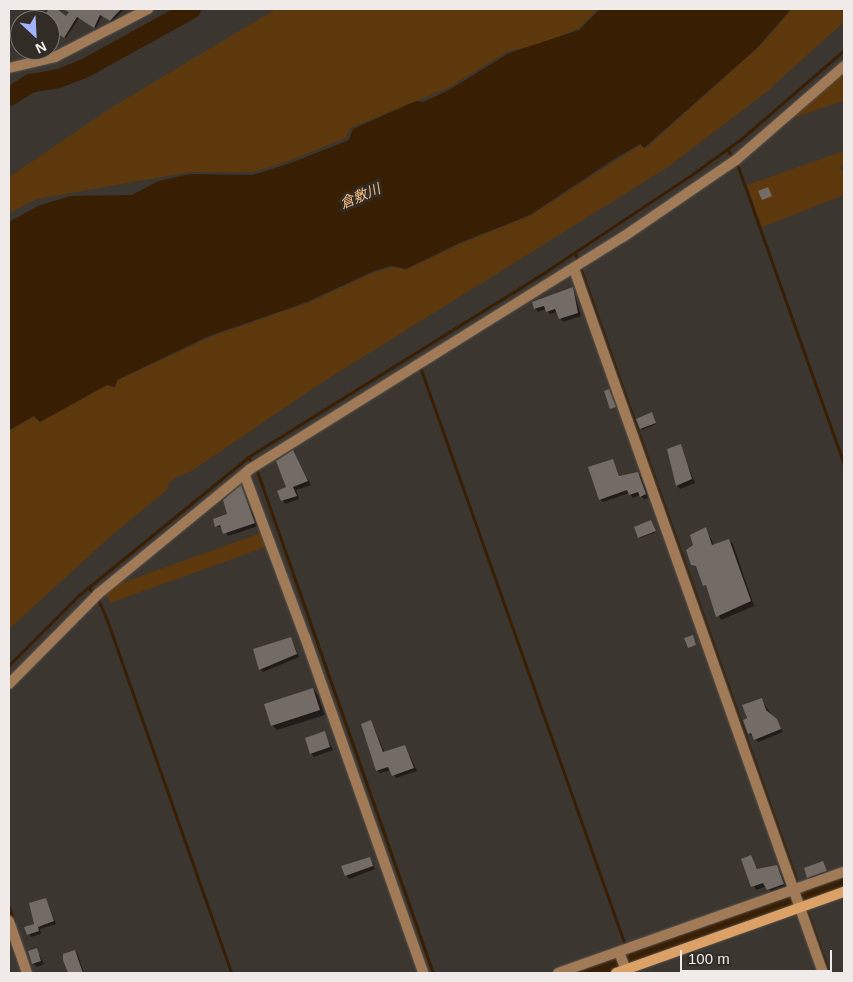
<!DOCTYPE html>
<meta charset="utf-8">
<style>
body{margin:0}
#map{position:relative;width:853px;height:982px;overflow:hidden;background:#3c3630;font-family:Helvetica,"Noto Sans JP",sans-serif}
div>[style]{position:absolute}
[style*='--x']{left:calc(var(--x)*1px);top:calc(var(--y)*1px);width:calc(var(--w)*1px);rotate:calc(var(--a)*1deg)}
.green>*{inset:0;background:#5d380d}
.water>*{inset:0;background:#381f04}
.shadow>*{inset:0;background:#0007}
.stream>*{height:3px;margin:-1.5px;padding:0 1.5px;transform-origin:1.5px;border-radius:1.5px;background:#381f04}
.river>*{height:19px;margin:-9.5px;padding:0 9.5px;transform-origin:9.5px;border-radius:9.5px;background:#381f04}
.building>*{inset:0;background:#736b65}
.roads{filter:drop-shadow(0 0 1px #59534d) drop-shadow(0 0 1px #59534d)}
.street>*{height:10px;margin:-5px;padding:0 5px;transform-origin:5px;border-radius:5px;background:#a17b58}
.secondary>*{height:10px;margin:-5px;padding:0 5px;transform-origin:5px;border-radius:5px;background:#dca166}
span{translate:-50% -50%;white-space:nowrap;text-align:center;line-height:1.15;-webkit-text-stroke:5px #322c26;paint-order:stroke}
.water-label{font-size:14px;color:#f6bc85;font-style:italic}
.frame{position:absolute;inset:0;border:10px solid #f0ebe8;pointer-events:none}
.north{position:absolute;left:10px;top:10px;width:50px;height:50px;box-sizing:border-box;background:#322c26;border:1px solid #7e7874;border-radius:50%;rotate:155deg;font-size:14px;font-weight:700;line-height:20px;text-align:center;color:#f0ebe8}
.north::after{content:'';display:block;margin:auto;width:18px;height:22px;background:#a3b2fd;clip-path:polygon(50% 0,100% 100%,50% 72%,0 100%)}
.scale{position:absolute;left:680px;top:950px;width:152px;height:22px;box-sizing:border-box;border:2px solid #f0ebe8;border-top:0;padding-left:6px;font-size:15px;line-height:18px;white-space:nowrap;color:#f0ebe8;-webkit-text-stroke:4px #322c26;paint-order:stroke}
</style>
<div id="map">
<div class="green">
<div style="clip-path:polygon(276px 9px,598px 9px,578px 29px,534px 46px,508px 51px,448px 88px,350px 128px,346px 138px,286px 162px,252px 172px,190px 172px,37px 199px,9px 213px,9px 177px,114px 106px)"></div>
<div style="clip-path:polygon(792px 9px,844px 9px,844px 22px,765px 93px,668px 167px,318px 385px,190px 472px,178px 476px,169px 483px,167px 490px,112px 535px,9px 629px,9px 431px,34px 417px,40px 422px,107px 385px,115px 388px,118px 380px,215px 335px,308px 303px,373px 273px,393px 267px,406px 270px,460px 244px,530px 216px,640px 145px,645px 149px,761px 45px)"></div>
<div style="clip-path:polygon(843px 73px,844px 101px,789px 119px)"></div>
<div style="clip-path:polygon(844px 151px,844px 164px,839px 167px,844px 171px,844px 195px,762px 227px,747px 185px)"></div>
<div style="clip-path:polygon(261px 533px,266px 547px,110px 603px,105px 590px,113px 586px)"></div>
</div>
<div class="water">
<div style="clip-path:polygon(600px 9px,791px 9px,757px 48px,644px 148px,640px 144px,616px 158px,530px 215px,459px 243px,406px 269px,391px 266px,374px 271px,307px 302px,209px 336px,117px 380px,115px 387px,107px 385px,40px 422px,34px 416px,9px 430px,9px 222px,38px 206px,70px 196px,132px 195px,158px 181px,190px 174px,252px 175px,288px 164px,349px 140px,353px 129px,416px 101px,423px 102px,449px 90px,509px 53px,579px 30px)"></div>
</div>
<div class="shadow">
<div style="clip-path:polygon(50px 9px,67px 18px,72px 9px,134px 9px,123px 10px,112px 22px,102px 16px,96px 28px,79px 18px,66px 38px,56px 32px,54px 36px,50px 34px,50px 20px,43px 20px)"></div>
<div style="clip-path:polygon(50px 45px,51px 47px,50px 55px,32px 55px,29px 52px,50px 50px)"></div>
<div style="clip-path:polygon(573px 288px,581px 316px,563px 322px,557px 312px,550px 314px,546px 309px,538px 312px,535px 308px)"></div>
<div style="clip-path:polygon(653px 415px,656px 424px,642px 430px,641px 428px)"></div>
<div style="clip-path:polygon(680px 446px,695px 483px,680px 489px,677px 485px)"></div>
<div style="clip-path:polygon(293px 452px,311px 485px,296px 490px,299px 499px,285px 504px,279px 492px,288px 488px)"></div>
<div style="clip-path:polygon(613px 460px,620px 477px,638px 473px,641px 477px,649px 498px,644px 499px,640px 495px,633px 498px,629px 493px,603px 502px,600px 499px)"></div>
<div style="clip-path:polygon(241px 487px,258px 526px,228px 536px,223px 528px,216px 526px,229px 514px)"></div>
<div style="clip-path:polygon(651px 522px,656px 532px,640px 538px,639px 537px)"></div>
<div style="clip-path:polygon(706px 529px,714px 545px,729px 540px,733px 544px,754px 606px,721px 620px,699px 569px,692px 564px,694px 545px)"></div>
<div style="clip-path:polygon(291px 638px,299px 657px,263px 672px,260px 669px)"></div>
<div style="clip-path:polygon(313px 689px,318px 695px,325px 715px,277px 730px,272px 725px)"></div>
<div style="clip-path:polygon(761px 699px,783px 732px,758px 742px,749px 733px,744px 705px)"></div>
<div style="clip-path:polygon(371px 722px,385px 753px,405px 746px,417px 771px,396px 778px,391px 770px,380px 773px,377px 770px)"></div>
<div style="clip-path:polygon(324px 733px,333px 750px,314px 757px,311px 753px)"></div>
<div style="clip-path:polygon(751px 857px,758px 870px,777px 866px,787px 887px,772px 893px,767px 886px,756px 890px,743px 860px)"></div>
<div style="clip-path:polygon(369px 858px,375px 869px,349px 879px,346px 875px)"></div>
<div style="clip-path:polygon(823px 863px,829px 874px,812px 880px,808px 877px)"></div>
<div style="clip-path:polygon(46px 899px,56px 924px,40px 929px,41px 934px,31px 937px,26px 928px,36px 925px)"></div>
<div style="clip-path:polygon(36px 949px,44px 964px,37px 967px,33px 963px)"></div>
<div style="clip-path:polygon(75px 951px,78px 955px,84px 973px,69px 973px,65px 955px)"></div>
</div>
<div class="stream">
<div style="--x:21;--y:20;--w:13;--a:-58"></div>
<div style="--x:9;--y:42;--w:22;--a:-60"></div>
<div style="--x:9;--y:93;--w:3;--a:72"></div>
<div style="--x:727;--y:149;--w:11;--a:56"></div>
<div style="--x:737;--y:164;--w:319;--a:70.4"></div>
<div style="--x:575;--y:253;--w:664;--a:70.56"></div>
<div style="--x:420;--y:367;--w:613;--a:70.47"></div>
<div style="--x:248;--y:457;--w:17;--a:57"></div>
<div style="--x:257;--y:471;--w:532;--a:70.68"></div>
<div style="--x:88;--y:587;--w:16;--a:50"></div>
<div style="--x:98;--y:599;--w:23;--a:67"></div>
<div style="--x:107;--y:620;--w:374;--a:70.6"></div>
<div style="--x:9;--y:665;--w:99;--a:-45"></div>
<div style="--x:79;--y:595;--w:218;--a:-39.2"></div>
<div style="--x:248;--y:457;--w:354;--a:-31.9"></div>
<div style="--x:548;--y:270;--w:175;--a:-33.6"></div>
<div style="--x:694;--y:173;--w:58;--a:-35.9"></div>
<div style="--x:741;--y:139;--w:136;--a:-40.8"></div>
<div style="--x:800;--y:890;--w:9;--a:72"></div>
<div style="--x:9;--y:907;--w:15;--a:70"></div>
<div style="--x:807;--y:911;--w:66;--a:70.5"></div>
<div style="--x:628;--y:951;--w:8;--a:76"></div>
</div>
<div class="river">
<div style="--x:9;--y:96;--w:25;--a:-32"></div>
<div style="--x:30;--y:83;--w:28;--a:-10"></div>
<div style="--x:58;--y:78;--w:28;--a:-21"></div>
<div style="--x:84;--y:68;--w:122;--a:-28.9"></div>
<div style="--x:579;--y:973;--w:281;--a:-19.5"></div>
</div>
<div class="building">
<div style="clip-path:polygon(49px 9px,57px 9px,66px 16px,69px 12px,63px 9px,121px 9px,110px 21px,100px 15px,94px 28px,77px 17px,64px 38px,50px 29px,50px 20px,41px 20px)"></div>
<div style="clip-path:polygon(768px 187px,772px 196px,762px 200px,758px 191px)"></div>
<div style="clip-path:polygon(573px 287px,578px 313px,559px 319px,555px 309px,546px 312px,544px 306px,534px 309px,532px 302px)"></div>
<div style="clip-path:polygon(609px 389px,616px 407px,610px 409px,604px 391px)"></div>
<div style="clip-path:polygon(652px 412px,656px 423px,640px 429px,636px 419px)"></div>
<div style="clip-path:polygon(681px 444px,692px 479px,676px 486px,667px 449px)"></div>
<div style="clip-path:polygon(293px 450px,308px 481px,293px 487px,297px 496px,281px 501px,277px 491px,286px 487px,276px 461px)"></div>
<div style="clip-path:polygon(613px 459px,619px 476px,638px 472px,646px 494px,640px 497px,638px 492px,629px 495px,627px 490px,599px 500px,588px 467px)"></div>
<div style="clip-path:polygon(241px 485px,255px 523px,223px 534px,220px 525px,215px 527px,213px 519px,227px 514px,223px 500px)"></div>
<div style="clip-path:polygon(651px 520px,656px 531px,638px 538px,634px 527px)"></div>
<div style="clip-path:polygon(706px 527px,712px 545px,729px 539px,751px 601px,716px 617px,706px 585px,703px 586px,696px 566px,691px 565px,686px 550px,693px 545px,690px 535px)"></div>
<div style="clip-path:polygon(693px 635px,696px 645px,688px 648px,684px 638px)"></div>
<div style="clip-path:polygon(291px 637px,297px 654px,259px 670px,253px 649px)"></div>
<div style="clip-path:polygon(313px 688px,320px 710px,271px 726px,264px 704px)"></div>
<div style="clip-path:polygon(762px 698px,766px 710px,777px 719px,781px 729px,754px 740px,751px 733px,748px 734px,743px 720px,747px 718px,742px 705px)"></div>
<div style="clip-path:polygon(371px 720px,383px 752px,405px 745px,414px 768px,392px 776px,388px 767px,376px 771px,361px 724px)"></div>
<div style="clip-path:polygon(325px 731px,330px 747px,310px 754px,305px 738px)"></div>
<div style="clip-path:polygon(751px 855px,757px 869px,777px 865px,784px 884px,767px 890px,763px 883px,751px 887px,741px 859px)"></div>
<div style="clip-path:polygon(370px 857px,373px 866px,345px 876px,341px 866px)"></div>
<div style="clip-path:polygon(823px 861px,827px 871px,807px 878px,804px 868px)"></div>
<div style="clip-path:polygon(46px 898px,54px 921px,38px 927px,39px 931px,27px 935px,24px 927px,34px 924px,29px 903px)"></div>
<div style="clip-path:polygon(37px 948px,41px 961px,32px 964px,28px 951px)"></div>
<div style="clip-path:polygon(75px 950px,83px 973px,68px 973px,63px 960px,63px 954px)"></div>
</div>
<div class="roads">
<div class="street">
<div style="--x:9;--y:68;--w:47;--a:-13.4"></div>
<div style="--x:55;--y:57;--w:105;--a:-27.3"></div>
<div style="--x:574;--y:269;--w:747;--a:70.52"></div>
<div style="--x:245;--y:476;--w:172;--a:69.6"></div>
<div style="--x:305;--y:637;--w:356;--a:70.6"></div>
<div style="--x:9;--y:684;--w:127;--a:-45.3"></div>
<div style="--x:98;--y:594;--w:197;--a:-39.4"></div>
<div style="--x:250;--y:469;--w:439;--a:-31.9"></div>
<div style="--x:623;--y:237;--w:137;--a:-34.3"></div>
<div style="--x:736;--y:160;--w:143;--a:-41"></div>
<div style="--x:9;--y:921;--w:55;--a:70.9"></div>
<div style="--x:619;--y:952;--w:19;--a:69"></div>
<div style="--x:558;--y:973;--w:303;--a:-19.5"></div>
</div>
<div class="secondary">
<div style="--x:616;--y:973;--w:242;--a:-19.6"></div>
</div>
</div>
<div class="water-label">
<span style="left:360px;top:196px;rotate:-23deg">倉敷川</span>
</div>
<div class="frame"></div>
<div class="north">N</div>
<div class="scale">100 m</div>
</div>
